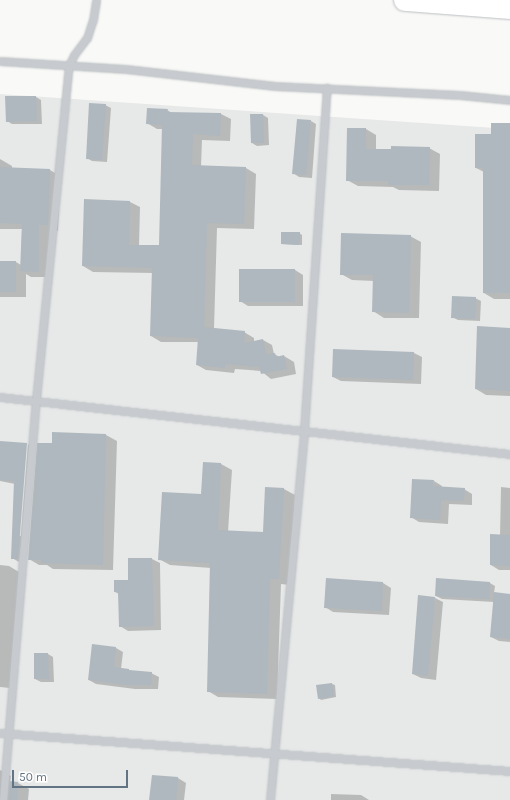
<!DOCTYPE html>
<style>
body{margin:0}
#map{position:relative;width:510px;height:800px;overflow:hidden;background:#f9f9f7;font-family:Karla,sans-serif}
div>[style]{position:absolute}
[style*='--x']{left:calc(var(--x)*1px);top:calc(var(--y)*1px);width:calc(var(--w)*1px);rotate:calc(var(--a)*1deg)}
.built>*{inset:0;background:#e7e8e8}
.shadow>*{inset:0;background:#0003}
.building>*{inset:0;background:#afb8be}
.roads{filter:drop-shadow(0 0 1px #bbbfc2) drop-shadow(0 0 1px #bbbfc2)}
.service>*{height:7px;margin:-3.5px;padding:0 3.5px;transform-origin:3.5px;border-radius:3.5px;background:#c7cbcf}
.trunk>*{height:22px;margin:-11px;padding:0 11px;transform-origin:11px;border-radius:11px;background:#fff}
span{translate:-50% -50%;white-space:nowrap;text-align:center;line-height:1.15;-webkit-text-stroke:4px #fff;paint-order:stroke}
.scale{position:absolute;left:12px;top:770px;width:116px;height:18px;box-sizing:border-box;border:2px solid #627484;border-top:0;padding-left:5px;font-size:12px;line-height:14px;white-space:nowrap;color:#627484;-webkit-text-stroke:3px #fff;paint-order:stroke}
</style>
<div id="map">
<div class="built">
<div style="clip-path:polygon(0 94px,510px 129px,510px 800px,0 800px)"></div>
</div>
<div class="shadow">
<div style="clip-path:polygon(36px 97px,41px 100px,42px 124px,12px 124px,7px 121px)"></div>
<div style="clip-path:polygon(105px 105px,111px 108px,107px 162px,92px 161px,87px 158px)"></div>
<div style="clip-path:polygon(167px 110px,172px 113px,221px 114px,231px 119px,230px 141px,202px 140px,201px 167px,246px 168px,256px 174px,254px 229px,217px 228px,214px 329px,244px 332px,254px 338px,254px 342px,263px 340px,272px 345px,274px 354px,280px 357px,284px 356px,294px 362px,296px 374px,271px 379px,261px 371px,235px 369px,234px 373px,206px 370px,197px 365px,199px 342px,161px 342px,151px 336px,153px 273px,93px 272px,83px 266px,85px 200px,130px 202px,140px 207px,139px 246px,160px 247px,163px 129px,157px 129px,147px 123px)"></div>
<div style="clip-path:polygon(251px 115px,263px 115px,268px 118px,269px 145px,257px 146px,252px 143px)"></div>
<div style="clip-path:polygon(311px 121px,316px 124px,312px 178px,299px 177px,293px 173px)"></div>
<div style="clip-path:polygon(510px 124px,510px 299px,494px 299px,484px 293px,484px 172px,476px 168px,492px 135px)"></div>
<div style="clip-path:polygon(366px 129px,376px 135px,376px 150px,429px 148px,440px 154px,439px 191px,399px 190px,393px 187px,358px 186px,347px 180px)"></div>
<div style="clip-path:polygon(0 159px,12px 166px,12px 168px,50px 170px,60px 176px,58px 231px,50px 230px,49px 277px,31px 277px,26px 274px,26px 297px,0 297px,0 262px,16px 262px,21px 265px,22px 229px,0 229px)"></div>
<div style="clip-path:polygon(299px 233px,302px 235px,302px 245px,282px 244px)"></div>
<div style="clip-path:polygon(410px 236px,421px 242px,419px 318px,384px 318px,373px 311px,374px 281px,352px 280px,341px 274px)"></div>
<div style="clip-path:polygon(295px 270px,303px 275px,303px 306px,248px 306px,240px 301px)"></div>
<div style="clip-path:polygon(475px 298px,481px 301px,480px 321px,458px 320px,452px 317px)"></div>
<div style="clip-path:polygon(510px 329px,510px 396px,486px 395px,476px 389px)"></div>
<div style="clip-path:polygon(414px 353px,422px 357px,421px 384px,341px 381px,333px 377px)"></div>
<div style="clip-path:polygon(53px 434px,106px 435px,117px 441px,113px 570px,53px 569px,47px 565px,39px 565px,29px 559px,53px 444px)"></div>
<div style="clip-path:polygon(0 442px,26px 444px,19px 536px,21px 536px,28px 444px,34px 448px,19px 562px,12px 558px,15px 484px,0 481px)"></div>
<div style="clip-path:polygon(204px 463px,221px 464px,232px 470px,228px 532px,264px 533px,266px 488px,284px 489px,295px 495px,290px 585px,281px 584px,277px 699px,218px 697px,208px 691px,211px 568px,170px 565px,159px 559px,202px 495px)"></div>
<div style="clip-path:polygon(434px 481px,442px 486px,442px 488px,464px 489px,472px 494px,472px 505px,449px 504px,448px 524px,419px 522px,411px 517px)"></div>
<div style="clip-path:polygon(501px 487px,510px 488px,510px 570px,499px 570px,491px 565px,500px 536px)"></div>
<div style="clip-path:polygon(152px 559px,160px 563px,161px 630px,128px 631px,120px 626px,119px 594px,115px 592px,129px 581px)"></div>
<div style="clip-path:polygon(0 565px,9px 566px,19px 572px,10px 688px,0 687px)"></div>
<div style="clip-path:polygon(383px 583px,391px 588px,389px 615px,333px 612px,325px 607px)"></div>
<div style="clip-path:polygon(490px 583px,495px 586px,494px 593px,510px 595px,510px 642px,499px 641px,491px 637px,494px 602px,442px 599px,436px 596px)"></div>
<div style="clip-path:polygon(435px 598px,443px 602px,436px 680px,421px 678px,413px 674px)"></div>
<div style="clip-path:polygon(93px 645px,116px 648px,123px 652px,121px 669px,133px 672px,151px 673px,159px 677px,158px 689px,135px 689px,96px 684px,89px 680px)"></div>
<div style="clip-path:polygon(48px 654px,53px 657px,54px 682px,41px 682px,35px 679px)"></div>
<div style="clip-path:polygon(332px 684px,335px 685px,336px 697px,321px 700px,319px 698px,317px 686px)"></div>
<div style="clip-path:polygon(0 770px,11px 776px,10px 782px,18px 783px,29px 789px,28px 800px,0 800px)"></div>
<div style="clip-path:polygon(178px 778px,186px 783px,184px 800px,150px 800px)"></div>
<div style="clip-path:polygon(331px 794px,361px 795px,369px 800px,331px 800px)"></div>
</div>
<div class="building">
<div style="clip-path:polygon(5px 96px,36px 96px,37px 121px,6px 122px)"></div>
<div style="clip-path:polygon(89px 103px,106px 104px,102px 160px,86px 159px)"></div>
<div style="clip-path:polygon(147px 108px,168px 109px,167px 112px,221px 113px,220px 136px,193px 134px,192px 165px,246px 167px,244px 224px,207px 223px,204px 327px,245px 331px,244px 343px,263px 339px,266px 355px,275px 353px,276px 357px,284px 355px,287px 369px,261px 374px,259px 367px,225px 364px,225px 368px,196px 365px,198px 338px,150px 336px,152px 268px,82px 266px,84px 199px,130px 201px,129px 245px,159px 245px,162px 125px,146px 124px)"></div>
<div style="clip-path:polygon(250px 114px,263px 114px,264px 143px,251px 143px)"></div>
<div style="clip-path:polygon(297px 119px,311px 120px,306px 175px,292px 174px)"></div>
<div style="clip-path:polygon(491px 123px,510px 123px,510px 293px,483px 293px,483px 168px,475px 168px,475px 134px,491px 134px)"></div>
<div style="clip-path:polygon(347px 128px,366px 128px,366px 149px,391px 149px,391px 146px,430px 147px,429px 185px,388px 185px,388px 181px,346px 181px)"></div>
<div style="clip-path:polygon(0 167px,50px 169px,48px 225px,39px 225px,39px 272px,20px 271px,22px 224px,0 223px)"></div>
<div style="clip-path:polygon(281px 232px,300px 232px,299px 245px,281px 244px)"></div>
<div style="clip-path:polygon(341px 233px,411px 235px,409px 313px,372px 312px,373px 275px,340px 275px)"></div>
<div style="clip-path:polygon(0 261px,16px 261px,16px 292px,0 292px)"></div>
<div style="clip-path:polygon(239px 269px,295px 269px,295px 302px,239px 302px)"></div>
<div style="clip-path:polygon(452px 296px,476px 297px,475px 319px,451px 318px)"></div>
<div style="clip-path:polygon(477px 326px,510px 328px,510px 391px,475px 389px)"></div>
<div style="clip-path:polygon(333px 349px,414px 352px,413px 380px,332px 377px)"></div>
<div style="clip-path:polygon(52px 432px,106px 434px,103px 565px,41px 563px,41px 560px,28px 560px,37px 443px,52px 443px)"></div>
<div style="clip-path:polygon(0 441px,27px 443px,18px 559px,11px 559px,14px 481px,0 480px)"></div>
<div style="clip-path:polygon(203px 462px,221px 463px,218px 530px,263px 532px,265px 487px,284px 488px,279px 579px,270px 579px,267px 694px,207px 692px,210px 563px,158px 560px,162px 492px,201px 494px)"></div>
<div style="clip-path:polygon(412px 479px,434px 480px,433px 486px,465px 488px,464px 501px,441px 500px,440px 520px,410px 518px)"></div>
<div style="clip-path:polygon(490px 534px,510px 535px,510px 566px,490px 565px)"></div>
<div style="clip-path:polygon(128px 558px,152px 558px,154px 626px,119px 627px,118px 592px,114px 592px,114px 580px,128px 580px)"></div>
<div style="clip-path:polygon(326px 578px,383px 582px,382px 611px,324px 608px)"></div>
<div style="clip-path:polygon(436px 578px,490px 582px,489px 599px,435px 596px)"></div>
<div style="clip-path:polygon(494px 592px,510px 594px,510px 639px,490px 637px)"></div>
<div style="clip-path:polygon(418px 595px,435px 597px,428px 676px,412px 674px)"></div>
<div style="clip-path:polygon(92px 644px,116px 647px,114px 667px,129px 669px,129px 670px,152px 672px,151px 685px,127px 685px,88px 680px)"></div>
<div style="clip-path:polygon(34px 653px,48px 653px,49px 679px,34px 679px)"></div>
<div style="clip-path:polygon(332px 683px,334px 696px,318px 699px,316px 685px)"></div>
<div style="clip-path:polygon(152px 775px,178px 777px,176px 800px,149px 800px)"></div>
<div style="clip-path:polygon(10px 781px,18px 782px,17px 800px,8px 800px)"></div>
</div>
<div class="roads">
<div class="service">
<div style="--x:0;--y:61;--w:126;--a:3.6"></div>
<div style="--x:126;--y:69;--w:150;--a:6.5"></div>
<div style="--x:275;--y:86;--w:185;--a:2.8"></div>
<div style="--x:460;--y:95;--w:50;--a:5.7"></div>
<div style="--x:0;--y:397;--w:513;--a:6.38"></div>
<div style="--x:0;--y:733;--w:511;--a:4.26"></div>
<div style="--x:3;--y:800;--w:401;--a:-85.3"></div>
<div style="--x:36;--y:400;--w:337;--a:-84.4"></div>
<div style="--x:69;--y:65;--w:11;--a:-63"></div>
<div style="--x:74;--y:55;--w:21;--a:-53"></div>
<div style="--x:87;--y:38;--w:19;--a:-72"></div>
<div style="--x:93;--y:20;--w:20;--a:-81"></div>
<div style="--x:270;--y:800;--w:371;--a:-84.7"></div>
<div style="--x:304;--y:431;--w:344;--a:-86.2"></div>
</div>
<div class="trunk">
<div style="--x:405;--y:0;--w:105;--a:4.4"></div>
</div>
</div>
<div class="scale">50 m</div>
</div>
